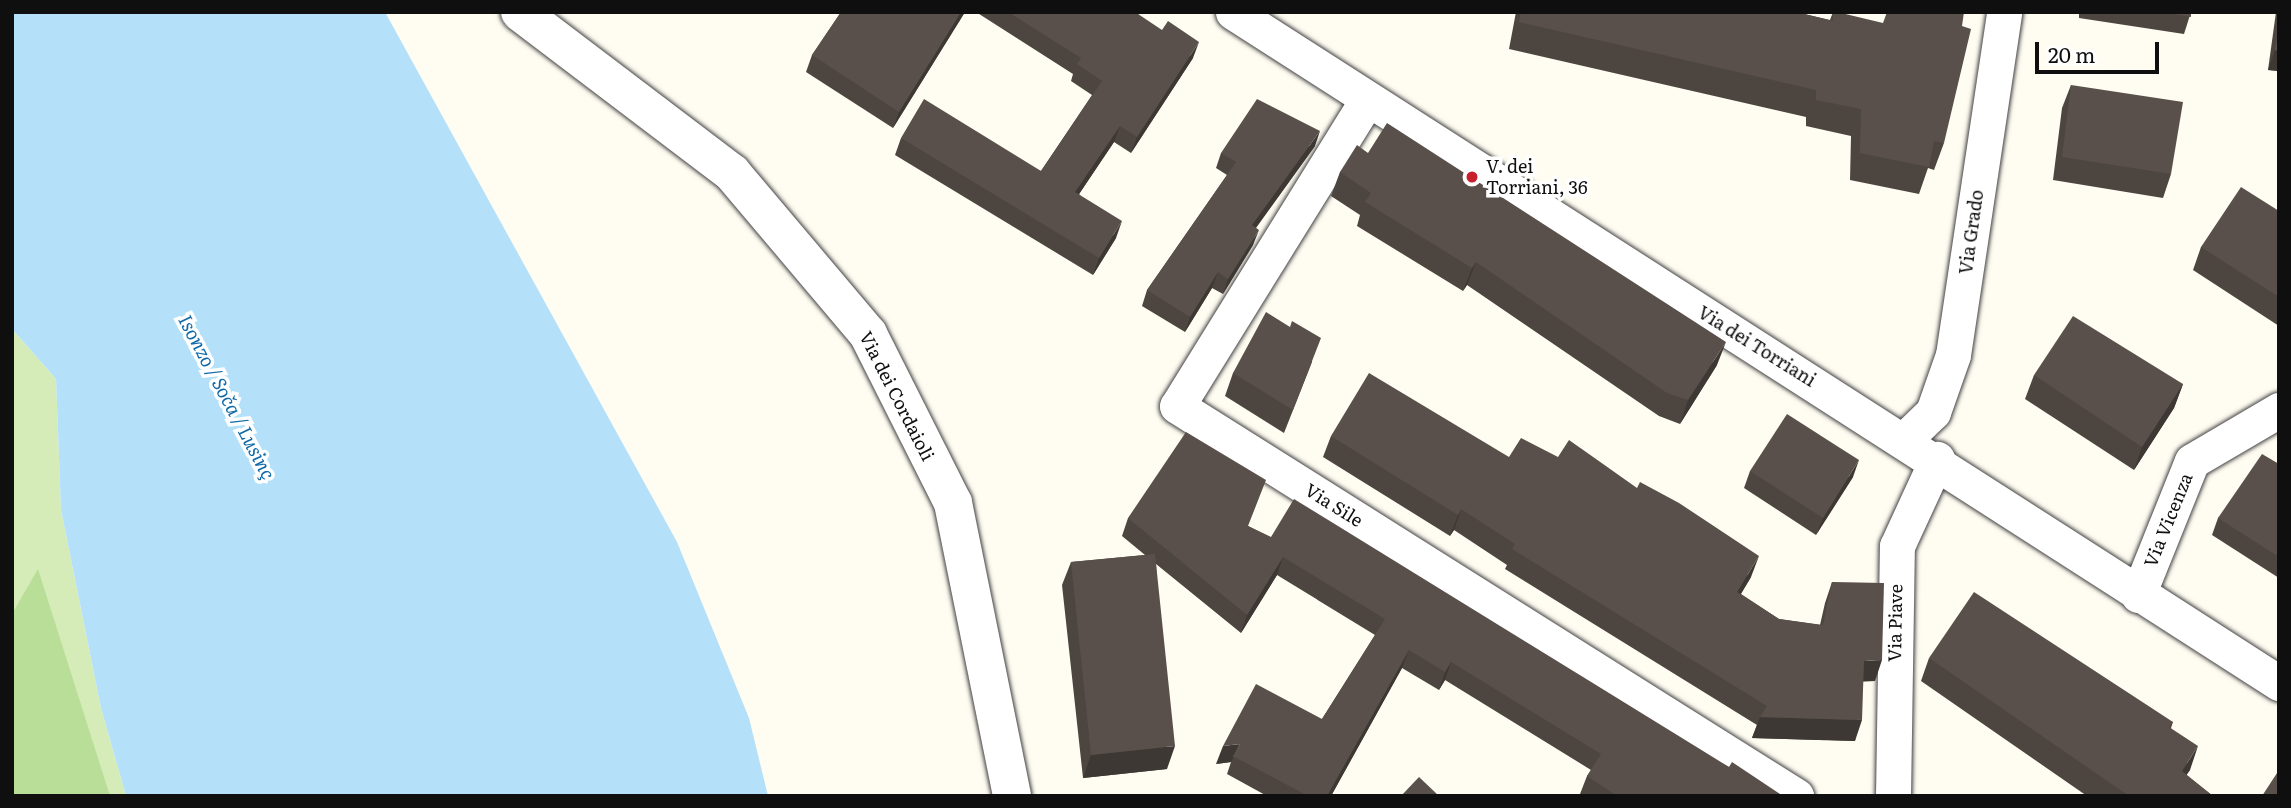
<!DOCTYPE html>
<meta charset="utf-8">
<style>
body{margin:0}
#map{position:relative;width:2291px;height:808px;overflow:hidden;background:#fffcf2;font-family:Literata,serif}
div>[style]{position:absolute}
[style*='--x']{left:calc(var(--x)*1px);top:calc(var(--y)*1px);width:calc(var(--w)*1px);rotate:calc(var(--a)*1deg)}
.green>*{inset:0;background:#d5ecb9}
.forest>*{inset:0;background:#b9de97}
.water>*{inset:0;background:#b4e1f9}
.roads{filter:drop-shadow(0 0 2px #424242) drop-shadow(0 0 2px #424242)}
.minor>*{height:35px;margin:-17.5px;padding:0 17.5px;transform-origin:17.5px;border-radius:17.5px;background:#fff}
.tertiary>*{height:38px;margin:-19px;padding:0 19px;transform-origin:19px;border-radius:19px;background:#fff}
.wall>*{inset:0;background:#4d4540}
.shaded-wall>*{inset:0;background:#3e3834}
.building>*{inset:0;background:#59504b}
.dots>*{width:19px;height:19px;translate:-50% -50%;box-sizing:border-box;border:4px solid #fff;border-radius:50%}
span{translate:-50% -50%;white-space:nowrap;text-align:center;line-height:1.15;-webkit-text-stroke:7px #fff;paint-order:stroke}
.poi-label{font-size:18px;color:#0f0f0f}
.left{translate:0 -50%;text-align:left}
.street-label{font-size:18px;color:#0f0f0f}
.water-label{font-size:19px;color:#116aa8;font-style:italic}
.frame{position:absolute;inset:0;border:14px solid #0f0f0f;pointer-events:none}
.scale{position:absolute;left:2035px;top:42px;width:124px;height:32px;box-sizing:border-box;border:4px solid #0f0f0f;border-top:0;padding-left:9px;font-size:21px;line-height:24px;white-space:nowrap;color:#0f0f0f;-webkit-text-stroke:5px #fff;paint-order:stroke}
</style>
<div id="map">
<div class="green">
<div style="clip-path:polygon(12px 329px,56px 379px,61px 510px,101px 708px,126px 796px,12px 796px)"></div>
</div>
<div class="forest">
<div style="clip-path:polygon(38px 569px,110px 796px,12px 796px,12px 614px)"></div>
</div>
<div class="water">
<div style="clip-path:polygon(12px 12px,385px 12px,677px 542px,749px 718px,768px 796px,126px 796px,101px 708px,61px 510px,56px 379px,12px 329px)"></div>
</div>
<div class="roads">
<div class="minor">
<div style="--x:1233;--y:12;--w:1243;--a:32.68"></div>
<div style="--x:1367;--y:100;--w:360;--a:121.8"></div>
<div style="--x:1177;--y:406;--w:732;--a:32.21"></div>
<div style="--x:1905;--y:439;--w:39;--a:-44"></div>
<div style="--x:1933;--y:412;--w:60;--a:-70.7"></div>
<div style="--x:1953;--y:355;--w:347;--a:-81.5"></div>
<div style="--x:2138;--y:595;--w:144;--a:-68.1"></div>
<div style="--x:2192;--y:461;--w:101;--a:-30.4"></div>
<div style="--x:1893;--y:796;--w:250;--a:-89.1"></div>
<div style="--x:1897;--y:546;--w:96;--a:-65.3"></div>
</div>
<div class="tertiary">
<div style="--x:520;--y:12;--w:266;--a:37.2"></div>
<div style="--x:732;--y:173;--w:211;--a:49.8"></div>
<div style="--x:868;--y:334;--w:189;--a:63.3"></div>
<div style="--x:953;--y:503;--w:299;--a:78.6"></div>
</div>
</div>
<div class="wall">
<div style="clip-path:polygon(841px 12px,965px 12px,893px 128px,806px 72px,812px 55px)"></div>
<div style="clip-path:polygon(976px 12px,1135px 12px,1193px 58px,1131px 153px,1114px 142px,1079px 194px,1116px 238px,1093px 275px,895px 155px,901px 138px,1041px 171px,1092px 95px,1071px 81px,1073px 74px)"></div>
<div style="clip-path:polygon(1516px 12px,1796px 12px,1830px 20px,1833px 12px,1944px 143px,1934px 170px,1928px 168px,1919px 194px,1850px 180px,1851px 136px,1806px 126px,1806px 117px,1509px 49px)"></div>
<div style="clip-path:polygon(2079px 12px,2191px 12px,2184px 34px,2079px 18px)"></div>
<div style="clip-path:polygon(2276px 12px,2279px 12px,2279px 71px,2268px 70px)"></div>
<div style="clip-path:polygon(2071px 85px,2171px 174px,2163px 198px,2053px 180px,2062px 108px)"></div>
<div style="clip-path:polygon(1315px 146px,1256px 228px,1253px 245px,1223px 294px,1212px 288px,1185px 332px,1142px 306px,1147px 290px,1227px 175px,1216px 168px,1221px 153px)"></div>
<div style="clip-path:polygon(1368px 153px,1717px 365px,1680px 424px,1659px 416px,1467px 285px,1463px 291px,1357px 226px,1360px 215px,1331px 196px,1340px 172px)"></div>
<div style="clip-path:polygon(2279px 211px,2279px 326px,2193px 270px,2201px 247px)"></div>
<div style="clip-path:polygon(1290px 327px,1312px 362px,1284px 433px,1225px 396px,1233px 373px)"></div>
<div style="clip-path:polygon(2034px 375px,2183px 384px,2174px 408px,2134px 470px,2025px 399px)"></div>
<div style="clip-path:polygon(1331px 436px,1509px 457px,1751px 577px,1741px 594px,1779px 619px,1820px 625px,1825px 603px,1832px 582px,1875px 681px,1863px 681px,1855px 741px,1752px 738px,1757px 725px,1505px 569px,1507px 565px,1454px 530px,1450px 536px,1323px 457px)"></div>
<div style="clip-path:polygon(2279px 464px,2279px 578px,2212px 535px,2218px 518px)"></div>
<div style="clip-path:polygon(1750px 471px,1853px 477px,1816px 535px,1744px 488px)"></div>
<div style="clip-path:polygon(1128px 518px,1248px 526px,1729px 767px,1783px 796px,1582px 796px,1580px 794px,1587px 776px,1591px 770px,1445px 680px,1439px 690px,1402px 668px,1331px 796px,1267px 796px,1227px 774px,1231px 762px,1216px 764px,1322px 719px,1375px 635px,1277px 575px,1241px 633px,1156px 564px,1167px 769px,1083px 778px,1062px 585px,1071px 562px,1145px 555px,1122px 536px)"></div>
<div style="clip-path:polygon(1929px 658px,2173px 722px,2171px 728px,2190px 770px,2186px 775px,2213px 796px,2087px 796px,1921px 681px)"></div>
</div>
<div class="shaded-wall">
<div style="clip-path:polygon(961px 12px,965px 12px,893px 128px,899px 112px)"></div>
<div style="clip-path:polygon(1199px 42px,1193px 58px,1131px 153px,1137px 137px)"></div>
<div style="clip-path:polygon(2275px 50px,2279px 51px,2279px 71px,2268px 70px)"></div>
<div style="clip-path:polygon(1120px 126px,1114px 142px,1069px 209px,1075px 192px)"></div>
<div style="clip-path:polygon(1320px 131px,1315px 146px,1246px 241px,1252px 225px)"></div>
<div style="clip-path:polygon(1122px 221px,1116px 238px,1093px 275px,1099px 258px)"></div>
<div style="clip-path:polygon(1259px 230px,1253px 245px,1223px 294px,1228px 279px)"></div>
<div style="clip-path:polygon(1476px 262px,1467px 285px,1463px 291px,1472px 268px)"></div>
<div style="clip-path:polygon(1218px 272px,1212px 288px,1185px 332px,1190px 317px)"></div>
<div style="clip-path:polygon(1726px 342px,1717px 365px,1680px 424px,1688px 400px)"></div>
<div style="clip-path:polygon(2183px 384px,2174px 408px,2134px 470px,2142px 447px)"></div>
<div style="clip-path:polygon(1859px 460px,1853px 477px,1816px 535px,1823px 518px)"></div>
<div style="clip-path:polygon(1461px 509px,1454px 530px,1450px 536px,1458px 515px)"></div>
<div style="clip-path:polygon(1759px 556px,1751px 577px,1729px 613px,1737px 592px)"></div>
<div style="clip-path:polygon(1283px 557px,1277px 575px,1241px 633px,1247px 615px)"></div>
<div style="clip-path:polygon(1409px 650px,1402px 668px,1331px 796px,1327px 796px)"></div>
<div style="clip-path:polygon(1882px 660px,1875px 681px,1856px 682px,1864px 661px)"></div>
<div style="clip-path:polygon(1451px 662px,1445px 680px,1439px 690px,1445px 672px)"></div>
<div style="clip-path:polygon(1760px 717px,1862px 720px,1855px 741px,1752px 738px)"></div>
<div style="clip-path:polygon(1240px 744px,1231px 762px,1216px 764px,1223px 746px)"></div>
<div style="clip-path:polygon(1175px 746px,1167px 769px,1083px 778px,1091px 755px)"></div>
<div style="clip-path:polygon(2198px 746px,2190px 770px,2173px 795px,2182px 771px)"></div>
</div>
<div class="building">
<div style="clip-path:polygon(841px 12px,961px 12px,899px 112px,812px 55px)"></div>
<div style="clip-path:polygon(1008px 12px,1135px 12px,1162px 30px,1168px 21px,1199px 42px,1137px 137px,1120px 126px,1075px 192px,1122px 221px,1099px 258px,901px 138px,924px 99px,1041px 171px,1102px 81px,1077px 64px,1081px 58px)"></div>
<div style="clip-path:polygon(1521px 12px,1796px 12px,1833px 21px,1833px 12px,1837px 12px,1883px 23px,1887px 12px,1964px 12px,1962px 26px,1971px 29px,1944px 143px,1934px 141px,1929px 167px,1860px 153px,1861px 109px,1816px 100px,1816px 90px,1519px 22px)"></div>
<div style="clip-path:polygon(2161px 12px,2191px 12px,2191px 17px)"></div>
<div style="clip-path:polygon(2279px 25px,2279px 51px,2275px 50px)"></div>
<div style="clip-path:polygon(2071px 85px,2183px 102px,2171px 174px,2062px 157px)"></div>
<div style="clip-path:polygon(1257px 99px,1320px 131px,1252px 225px,1259px 230px,1228px 279px,1218px 272px,1190px 317px,1147px 290px,1236px 162px,1221px 153px)"></div>
<div style="clip-path:polygon(1387px 123px,1726px 342px,1688px 400px,1667px 393px,1476px 262px,1472px 268px,1365px 202px,1371px 193px,1340px 172px,1357px 145px,1368px 153px)"></div>
<div style="clip-path:polygon(2241px 187px,2279px 211px,2279px 297px,2201px 247px)"></div>
<div style="clip-path:polygon(1266px 312px,1290px 327px,1292px 321px,1321px 338px,1293px 410px,1233px 373px)"></div>
<div style="clip-path:polygon(2073px 316px,2183px 384px,2142px 447px,2034px 375px)"></div>
<div style="clip-path:polygon(1369px 373px,1509px 457px,1521px 438px,1558px 457px,1569px 440px,1637px 488px,1640px 482px,1679px 503px,1759px 556px,1737px 592px,1779px 619px,1823px 625px,1832px 582px,1884px 583px,1882px 660px,1864px 661px,1862px 720px,1760px 717px,1767px 706px,1512px 549px,1515px 544px,1461px 509px,1458px 515px,1331px 436px)"></div>
<div style="clip-path:polygon(1787px 414px,1859px 460px,1823px 518px,1750px 471px)"></div>
<div style="clip-path:polygon(1186px 432px,1266px 480px,1248px 526px,1271px 537px,1294px 499px,1729px 767px,1732px 762px,1783px 796px,1617px 796px,1587px 776px,1601px 754px,1451px 662px,1445px 672px,1409px 650px,1327px 796px,1308px 796px,1233px 756px,1240px 744px,1223px 746px,1256px 684px,1322px 719px,1385px 619px,1283px 557px,1247px 615px,1128px 518px)"></div>
<div style="clip-path:polygon(2262px 454px,2279px 464px,2279px 557px,2218px 518px)"></div>
<div style="clip-path:polygon(1155px 554px,1175px 746px,1091px 755px,1071px 562px)"></div>
<div style="clip-path:polygon(1974px 592px,2173px 722px,2169px 727px,2198px 746px,2182px 771px,2213px 796px,2129px 796px,1929px 658px)"></div>
<div style="clip-path:polygon(2279px 770px,2279px 796px,2262px 796px)"></div>
<div style="clip-path:polygon(1419px 777px,1439px 796px,1401px 796px)"></div>
</div>
<div class="dots">
<div style="left:1472px;top:177px;background:#c7202c"></div>
</div>
<div class="poi-label">
<span class="left" style="left:1486px;top:177px">V. dei<br>Torriani, 36</span>
</div>
<div class="street-label">
<span style="left:1971px;top:232px;rotate:-82deg">Via Grado</span>
<span style="left:1757px;top:346px;rotate:32deg">Via dei Torriani</span>
<span style="left:897px;top:396px;rotate:63deg">Via dei Cordaioli</span>
<span style="left:1334px;top:505px;rotate:32deg">Via Sile</span>
<span style="left:2168px;top:520px;rotate:-68deg">Via Vicenza</span>
<span style="left:1895px;top:623px;rotate:-89deg">Via Piave</span>
</div>
<div class="water-label">
<span style="left:227px;top:397px;rotate:62deg">Isonzo / Soča / Lusinç</span>
</div>
<div class="frame"></div>
<div class="scale">20 m</div>
</div>
